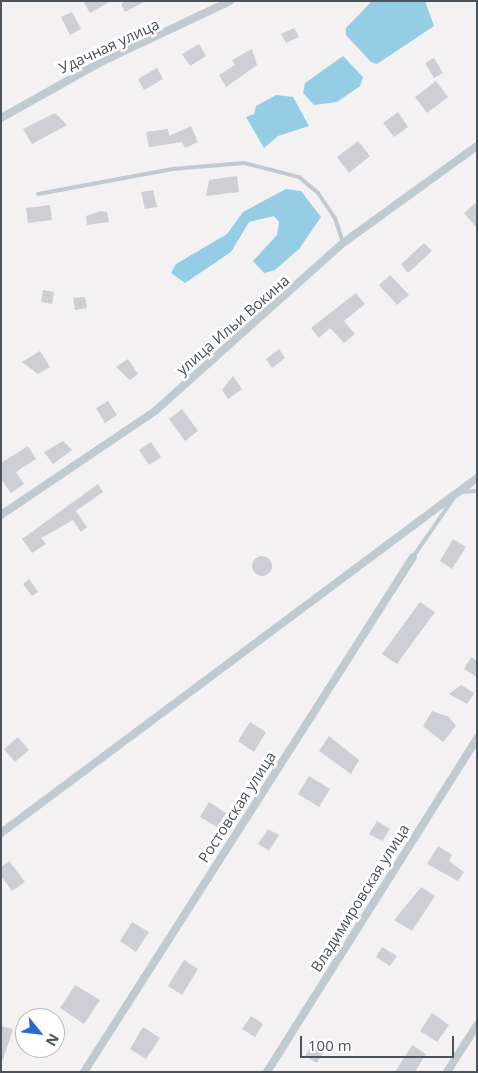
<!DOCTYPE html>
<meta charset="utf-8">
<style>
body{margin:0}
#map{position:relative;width:478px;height:1073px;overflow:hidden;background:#f3f1f1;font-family:"Open Sans",sans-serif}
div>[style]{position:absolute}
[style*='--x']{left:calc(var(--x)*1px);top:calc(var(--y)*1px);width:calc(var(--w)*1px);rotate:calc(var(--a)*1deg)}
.water>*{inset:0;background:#95cee4}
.building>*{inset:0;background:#cecfd4}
.round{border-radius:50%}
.lane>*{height:4px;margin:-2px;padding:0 2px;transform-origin:2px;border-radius:2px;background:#c2cad1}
.street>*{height:8px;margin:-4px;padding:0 4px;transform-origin:4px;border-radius:4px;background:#c2cad1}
span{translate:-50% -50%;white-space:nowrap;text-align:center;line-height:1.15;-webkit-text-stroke:5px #fff;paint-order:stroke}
.street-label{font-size:15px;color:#4a525c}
.frame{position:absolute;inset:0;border:2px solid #4a525c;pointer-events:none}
.north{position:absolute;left:15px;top:1008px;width:50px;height:50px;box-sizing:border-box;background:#fff;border:1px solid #b7babe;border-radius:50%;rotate:119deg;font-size:14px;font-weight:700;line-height:20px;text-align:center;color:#4a525c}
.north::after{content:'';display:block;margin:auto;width:18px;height:22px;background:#2a68d3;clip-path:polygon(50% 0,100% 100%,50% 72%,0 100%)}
.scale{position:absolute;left:300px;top:1036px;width:154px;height:22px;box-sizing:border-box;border:2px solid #4a525c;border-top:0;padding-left:6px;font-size:15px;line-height:18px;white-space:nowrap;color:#4a525c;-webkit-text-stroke:4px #fff;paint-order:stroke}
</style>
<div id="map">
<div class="water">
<div style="clip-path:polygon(372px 1px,425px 1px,434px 26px,377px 64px,371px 62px,346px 35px,346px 28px)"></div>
<div style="clip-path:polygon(343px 56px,363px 77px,360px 86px,337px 102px,314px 105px,303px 93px,305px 83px)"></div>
<div style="clip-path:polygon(276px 95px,293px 97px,309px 126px,278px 136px,264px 148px,246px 117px,254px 114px,256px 106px)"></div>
<div style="clip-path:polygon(286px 189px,301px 191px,321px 217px,299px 249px,275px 270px,264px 273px,253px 261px,277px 235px,279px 222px,274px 216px,249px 222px,231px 252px,185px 283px,171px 273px,176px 264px,227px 234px,243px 212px)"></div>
</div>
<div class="building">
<div style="clip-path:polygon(83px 1px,111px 1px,90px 13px)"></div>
<div style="clip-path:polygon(126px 1px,146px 1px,125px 12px,121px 4px)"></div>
<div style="clip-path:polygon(72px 12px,81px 29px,70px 35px,61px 17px)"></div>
<div style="clip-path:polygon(294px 28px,299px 37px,286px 43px,281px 34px)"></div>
<div style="clip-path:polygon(199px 44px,206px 56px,190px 66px,182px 54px)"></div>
<div style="clip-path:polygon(252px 49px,257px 65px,226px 87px,219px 75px,235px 65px,232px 60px)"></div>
<div style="clip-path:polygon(434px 58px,443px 73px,434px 78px,425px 63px)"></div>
<div style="clip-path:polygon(157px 68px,163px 79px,144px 90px,138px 79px)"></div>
<div style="clip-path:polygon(436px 81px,448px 97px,427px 113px,415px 97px)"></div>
<div style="clip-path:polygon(398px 112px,408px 127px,394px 137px,383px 123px)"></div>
<div style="clip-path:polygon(55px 113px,67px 125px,32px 144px,23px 129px)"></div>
<div style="clip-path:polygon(191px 126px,198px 142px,185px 148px,182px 142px,149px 147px,146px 132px,168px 129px,169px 136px)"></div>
<div style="clip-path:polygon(358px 141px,370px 156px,349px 173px,337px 157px)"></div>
<div style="clip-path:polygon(237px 176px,239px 192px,206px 196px,209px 180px)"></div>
<div style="clip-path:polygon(153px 190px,157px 207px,145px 209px,141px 192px)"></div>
<div style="clip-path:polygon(477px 202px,477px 228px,464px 213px)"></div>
<div style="clip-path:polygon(50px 205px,52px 220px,28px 223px,26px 208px)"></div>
<div style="clip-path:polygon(101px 211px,107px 212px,109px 222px,87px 225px,86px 216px)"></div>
<div style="clip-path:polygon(424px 243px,432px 251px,408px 273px,401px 264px)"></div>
<div style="clip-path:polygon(390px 275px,409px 295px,397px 305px,379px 285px)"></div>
<div style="clip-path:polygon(43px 290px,54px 292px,52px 304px,41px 302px)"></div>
<div style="clip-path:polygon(356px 293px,365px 304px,344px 321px,355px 334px,344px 343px,330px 328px,319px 338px,311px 328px)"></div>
<div style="clip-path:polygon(85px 297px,87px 308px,75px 310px,73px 298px)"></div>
<div style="clip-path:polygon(279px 349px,285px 358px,272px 368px,266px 359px)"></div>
<div style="clip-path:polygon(40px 351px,50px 367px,38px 374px,22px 362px)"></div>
<div style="clip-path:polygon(128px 359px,138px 374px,130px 380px,116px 367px)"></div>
<div style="clip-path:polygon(233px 376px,242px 389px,228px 399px,222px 390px)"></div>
<div style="clip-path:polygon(108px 401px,117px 415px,105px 423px,96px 408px)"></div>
<div style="clip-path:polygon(182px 409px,198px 431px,185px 441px,169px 419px)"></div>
<div style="clip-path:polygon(63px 441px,72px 450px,53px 464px,44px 452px)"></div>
<div style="clip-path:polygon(151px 442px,161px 457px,149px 465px,139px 450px)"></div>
<div style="clip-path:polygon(28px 446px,36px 459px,16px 472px,24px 484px,11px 493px,1px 479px,1px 463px)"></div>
<div style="clip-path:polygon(98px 484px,103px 492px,76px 511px,87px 527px,81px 532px,73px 520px,41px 538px,46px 544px,32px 553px,22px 539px)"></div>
<div style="clip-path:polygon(453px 539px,466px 547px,452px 569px,440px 561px)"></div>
<div class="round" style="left:252px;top:556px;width:20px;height:20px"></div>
<div style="clip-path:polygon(29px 579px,38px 592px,32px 596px,23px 584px)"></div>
<div style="clip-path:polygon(420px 602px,435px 612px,397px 664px,382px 654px)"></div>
<div style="clip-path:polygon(471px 657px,477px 661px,477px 677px,464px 669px)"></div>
<div style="clip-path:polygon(461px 685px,474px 693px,467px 704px,449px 694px)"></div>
<div style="clip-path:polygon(432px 711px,449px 717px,456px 726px,443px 742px,423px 726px)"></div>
<div style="clip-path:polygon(250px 722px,266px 732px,254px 752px,238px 741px)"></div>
<div style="clip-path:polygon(329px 736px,359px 760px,351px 774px,319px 751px)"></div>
<div style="clip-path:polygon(18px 737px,29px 750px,15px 762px,4px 749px)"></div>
<div style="clip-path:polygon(309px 776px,330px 789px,319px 807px,298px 794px)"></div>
<div style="clip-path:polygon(209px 802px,226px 813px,217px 827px,200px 817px)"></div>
<div style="clip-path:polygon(377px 821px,390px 829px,382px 841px,369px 834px)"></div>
<div style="clip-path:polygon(268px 829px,279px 835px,269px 851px,258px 844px)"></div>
<div style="clip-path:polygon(438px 846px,452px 855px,449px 861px,464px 872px,458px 881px,427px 864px)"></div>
<div style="clip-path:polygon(9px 861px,25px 882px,12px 891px,1px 876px,1px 867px)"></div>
<div style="clip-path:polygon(421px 887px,435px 896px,412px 931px,394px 920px)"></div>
<div style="clip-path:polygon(132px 922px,149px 932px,136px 952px,120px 941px)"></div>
<div style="clip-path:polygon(382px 947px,397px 956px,390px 966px,376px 957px)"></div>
<div style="clip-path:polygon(184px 960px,198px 969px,182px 995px,168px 986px)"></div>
<div style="clip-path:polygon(75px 985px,100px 1000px,84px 1024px,60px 1008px)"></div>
<div style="clip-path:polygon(432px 1013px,449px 1025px,437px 1042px,420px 1031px)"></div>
<div style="clip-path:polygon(251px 1016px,263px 1024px,255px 1037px,242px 1029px)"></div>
<div style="clip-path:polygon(1px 1026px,13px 1029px,3px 1060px,1px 1059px)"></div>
<div style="clip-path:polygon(143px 1027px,160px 1038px,146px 1059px,130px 1049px)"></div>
<div style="clip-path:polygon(313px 1043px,325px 1050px,317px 1063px,305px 1056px)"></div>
<div style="clip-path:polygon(412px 1045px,426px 1054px,415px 1072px,395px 1072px)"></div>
</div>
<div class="lane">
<div style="--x:38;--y:194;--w:137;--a:-10.5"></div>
<div style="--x:173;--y:169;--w:71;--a:-4.8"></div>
<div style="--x:244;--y:163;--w:57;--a:14.3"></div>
<div style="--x:299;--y:177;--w:25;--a:40"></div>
<div style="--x:318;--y:193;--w:30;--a:56"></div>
<div style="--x:335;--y:218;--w:26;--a:72"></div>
<div style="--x:461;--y:492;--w:16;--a:-4"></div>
<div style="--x:413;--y:557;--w:70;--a:-55.4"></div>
</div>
<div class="street">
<div style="--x:1;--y:118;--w:112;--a:-29.3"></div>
<div style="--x:99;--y:63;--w:145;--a:-25.3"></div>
<div style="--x:1;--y:515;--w:186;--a:-34"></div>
<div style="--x:155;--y:411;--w:252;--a:-41.8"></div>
<div style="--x:343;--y:243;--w:165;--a:-35.9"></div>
<div style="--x:1;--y:833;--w:594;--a:-36.72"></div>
<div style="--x:84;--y:1072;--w:611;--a:-57.43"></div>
<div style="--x:267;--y:1072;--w:395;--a:-57.8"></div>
<div style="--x:447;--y:1072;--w:56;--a:-57.4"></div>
</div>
<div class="street-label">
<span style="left:109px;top:46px;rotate:-25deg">Удачная улица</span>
<span style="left:233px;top:325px;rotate:-41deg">улица Ильи Вокина</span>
<span style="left:237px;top:807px;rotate:-57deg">Ростовская улица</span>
<span style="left:360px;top:898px;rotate:-58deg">Владимировская улица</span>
</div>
<div class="frame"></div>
<div class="north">N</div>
<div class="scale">100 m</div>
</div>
